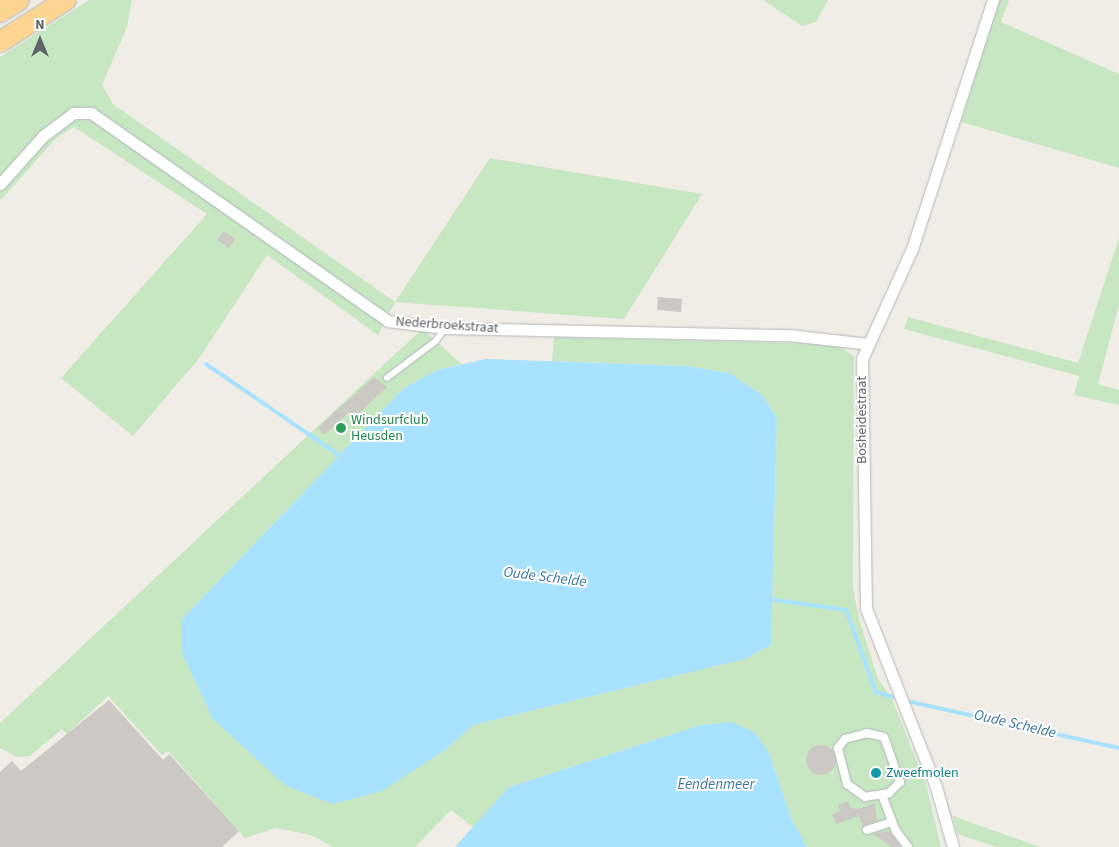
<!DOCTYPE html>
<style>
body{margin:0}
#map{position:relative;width:1119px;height:847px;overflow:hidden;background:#f0ede6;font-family:"Source Sans 3",sans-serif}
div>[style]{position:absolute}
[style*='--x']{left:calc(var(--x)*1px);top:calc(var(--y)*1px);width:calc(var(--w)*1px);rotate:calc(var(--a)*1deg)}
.green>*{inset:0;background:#c7e7c3}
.water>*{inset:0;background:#a8e2fe}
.stream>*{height:4px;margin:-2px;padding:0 2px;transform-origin:2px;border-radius:2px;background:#a8e2fe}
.building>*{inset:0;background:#ccc8c3}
.round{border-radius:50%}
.roads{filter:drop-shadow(0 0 1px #b4b7bb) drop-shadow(0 0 1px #b4b7bb)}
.service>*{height:5.5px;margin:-2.75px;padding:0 2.75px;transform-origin:2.75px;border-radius:2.75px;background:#fff}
.pedestrian>*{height:8px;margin:-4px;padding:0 4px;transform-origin:4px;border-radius:4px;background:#fff}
.minor>*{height:11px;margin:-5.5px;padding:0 5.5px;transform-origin:5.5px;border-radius:5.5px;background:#fff}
.motorway>*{height:20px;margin:-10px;padding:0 10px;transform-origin:10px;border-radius:10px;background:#fcd691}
.dots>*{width:14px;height:14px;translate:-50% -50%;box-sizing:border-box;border:2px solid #fff;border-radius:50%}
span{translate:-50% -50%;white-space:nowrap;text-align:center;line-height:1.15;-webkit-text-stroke:4px #fff;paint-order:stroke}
.street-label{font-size:14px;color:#5e6366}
.leisure-label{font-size:14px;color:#27864d}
.left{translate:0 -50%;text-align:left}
.culture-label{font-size:14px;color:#0d838f}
.water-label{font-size:15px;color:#3e779f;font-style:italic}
.north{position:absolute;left:15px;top:15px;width:50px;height:50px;-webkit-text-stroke:4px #fff;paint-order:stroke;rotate:0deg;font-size:14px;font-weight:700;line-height:20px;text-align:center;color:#5e6366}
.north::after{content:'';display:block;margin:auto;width:18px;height:22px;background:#5e6366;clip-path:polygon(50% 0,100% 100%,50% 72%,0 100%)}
</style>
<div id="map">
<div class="green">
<div style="clip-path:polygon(89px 0,132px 0,127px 27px,102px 85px,113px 104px,395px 302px,490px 158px,702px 194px,624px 319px,395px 302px,378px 335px,267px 255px,200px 357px,133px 436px,61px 378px,207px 214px,74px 127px,56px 138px,0 201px,0 57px)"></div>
<div style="clip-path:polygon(763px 0,828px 0,816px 22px,802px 26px)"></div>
<div style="clip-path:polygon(998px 0,1009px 0,1001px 22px,1119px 74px,1119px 168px,961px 122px)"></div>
<div style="clip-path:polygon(1119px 238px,1119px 305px,1098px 384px,1119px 390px,1119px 405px,1074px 395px,1079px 376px,904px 329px,908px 317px,1078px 363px)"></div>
<div style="clip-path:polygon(422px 329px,462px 364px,437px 370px,404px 388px,181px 620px,445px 750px,473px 725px,745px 659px,771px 645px,777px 418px,762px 395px,729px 373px,686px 366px,552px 361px,554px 337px,835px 344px,854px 356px,853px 588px,859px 619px,878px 679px,892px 699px,926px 784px,941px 847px,807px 847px,791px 818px,769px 753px,732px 722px,701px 725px,509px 787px,474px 828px,451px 810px,415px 847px,333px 847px,311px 835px,276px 828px,245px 838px,168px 751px,162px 755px,108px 696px,67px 734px,62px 729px,30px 756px,17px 757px,0 748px,0 723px)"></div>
<div style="clip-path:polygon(953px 816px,1040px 847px,997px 847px,957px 834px)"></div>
</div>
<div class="water">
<div style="clip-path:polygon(486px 359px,686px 366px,729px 373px,762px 395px,777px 418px,771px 645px,745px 659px,473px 725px,445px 750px,382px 791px,333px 804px,286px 786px,213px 719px,182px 653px,181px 620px,404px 388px,437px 370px)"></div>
<div style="clip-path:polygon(732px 722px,755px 733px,769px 753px,791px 818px,807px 847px,455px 847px,509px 787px,701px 725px)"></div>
</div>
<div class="stream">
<div style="--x:206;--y:364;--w:165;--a:34.4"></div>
<div style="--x:768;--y:599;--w:79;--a:8"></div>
<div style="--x:846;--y:610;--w:87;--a:69.9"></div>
<div style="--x:876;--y:692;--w:17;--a:17"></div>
<div style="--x:911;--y:702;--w:213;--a:12.5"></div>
</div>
<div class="building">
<div style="clip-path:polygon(224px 231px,235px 239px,229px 248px,217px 240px)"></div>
<div style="clip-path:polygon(658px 297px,682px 299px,681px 312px,657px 310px)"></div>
<div style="clip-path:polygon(374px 377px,387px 387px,354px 418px,342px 406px)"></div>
<div style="clip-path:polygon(341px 406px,348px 413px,324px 435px,318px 428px)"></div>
<div style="clip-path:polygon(109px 700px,163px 760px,169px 754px,239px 831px,222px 847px,0 847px,0 772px,12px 761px,21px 771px)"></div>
<div class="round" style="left:806px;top:745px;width:30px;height:30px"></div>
<div style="clip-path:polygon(848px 801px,850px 808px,859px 809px,875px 803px,877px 821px,863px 826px,859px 816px,836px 824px,832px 814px,840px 811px,838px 805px)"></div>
<div style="clip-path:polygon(890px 831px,892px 834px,901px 847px,891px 847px,873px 834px)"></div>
</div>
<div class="roads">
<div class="service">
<div style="--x:387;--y:378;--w:61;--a:-37.1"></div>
<div style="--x:436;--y:341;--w:16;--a:-55"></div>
</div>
<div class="pedestrian">
<div style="--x:867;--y:733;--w:17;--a:13"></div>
<div style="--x:884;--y:737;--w:48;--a:70.4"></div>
<div style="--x:900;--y:782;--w:16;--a:135"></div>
<div style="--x:889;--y:793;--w:24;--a:171"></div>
<div style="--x:865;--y:797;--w:22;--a:-144"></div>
<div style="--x:847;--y:784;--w:37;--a:-104"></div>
<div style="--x:838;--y:748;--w:11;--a:-52"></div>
<div style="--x:845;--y:739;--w:23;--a:-15"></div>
<div style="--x:882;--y:795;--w:39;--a:69"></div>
<div style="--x:896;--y:831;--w:20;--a:53"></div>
<div style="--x:867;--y:830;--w:26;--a:-18"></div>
</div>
<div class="minor">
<div style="--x:0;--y:184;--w:64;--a:-48.1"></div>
<div style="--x:43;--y:136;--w:38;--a:-37"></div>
<div style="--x:73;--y:113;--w:18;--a:0"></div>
<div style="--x:91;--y:113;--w:363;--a:35"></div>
<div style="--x:388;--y:321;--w:57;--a:7"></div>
<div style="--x:445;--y:328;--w:343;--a:1.2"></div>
<div style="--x:788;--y:335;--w:81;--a:6.3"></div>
<div style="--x:953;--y:847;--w:62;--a:-105.8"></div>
<div style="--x:936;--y:787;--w:192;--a:-111.4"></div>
<div style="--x:866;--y:608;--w:249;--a:-90.9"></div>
<div style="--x:862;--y:359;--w:121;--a:-65.6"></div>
<div style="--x:912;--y:249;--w:262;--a:-72"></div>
</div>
<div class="motorway">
<div style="--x:0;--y:12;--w:22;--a:-32"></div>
<div style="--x:0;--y:42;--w:78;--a:-32.5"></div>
</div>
</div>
<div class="dots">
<div style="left:341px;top:428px;background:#2e9e5b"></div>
<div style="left:876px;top:773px;background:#0f9aa8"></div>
</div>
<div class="street-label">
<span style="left:447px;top:325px;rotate:4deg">Nederbroekstraat</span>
<span style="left:862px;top:420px;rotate:-90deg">Bosheidestraat</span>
</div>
<div class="leisure-label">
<span class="left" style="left:351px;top:428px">Windsurfclub<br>Heusden</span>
</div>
<div class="culture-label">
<span class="left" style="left:886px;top:773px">Zweefmolen</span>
</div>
<div class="water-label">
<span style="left:545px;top:577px;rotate:7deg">Oude Schelde</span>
<span style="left:1015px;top:724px;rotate:13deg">Oude Schelde</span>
<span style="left:716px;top:785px">Eendenmeer</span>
</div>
<div class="north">N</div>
</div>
